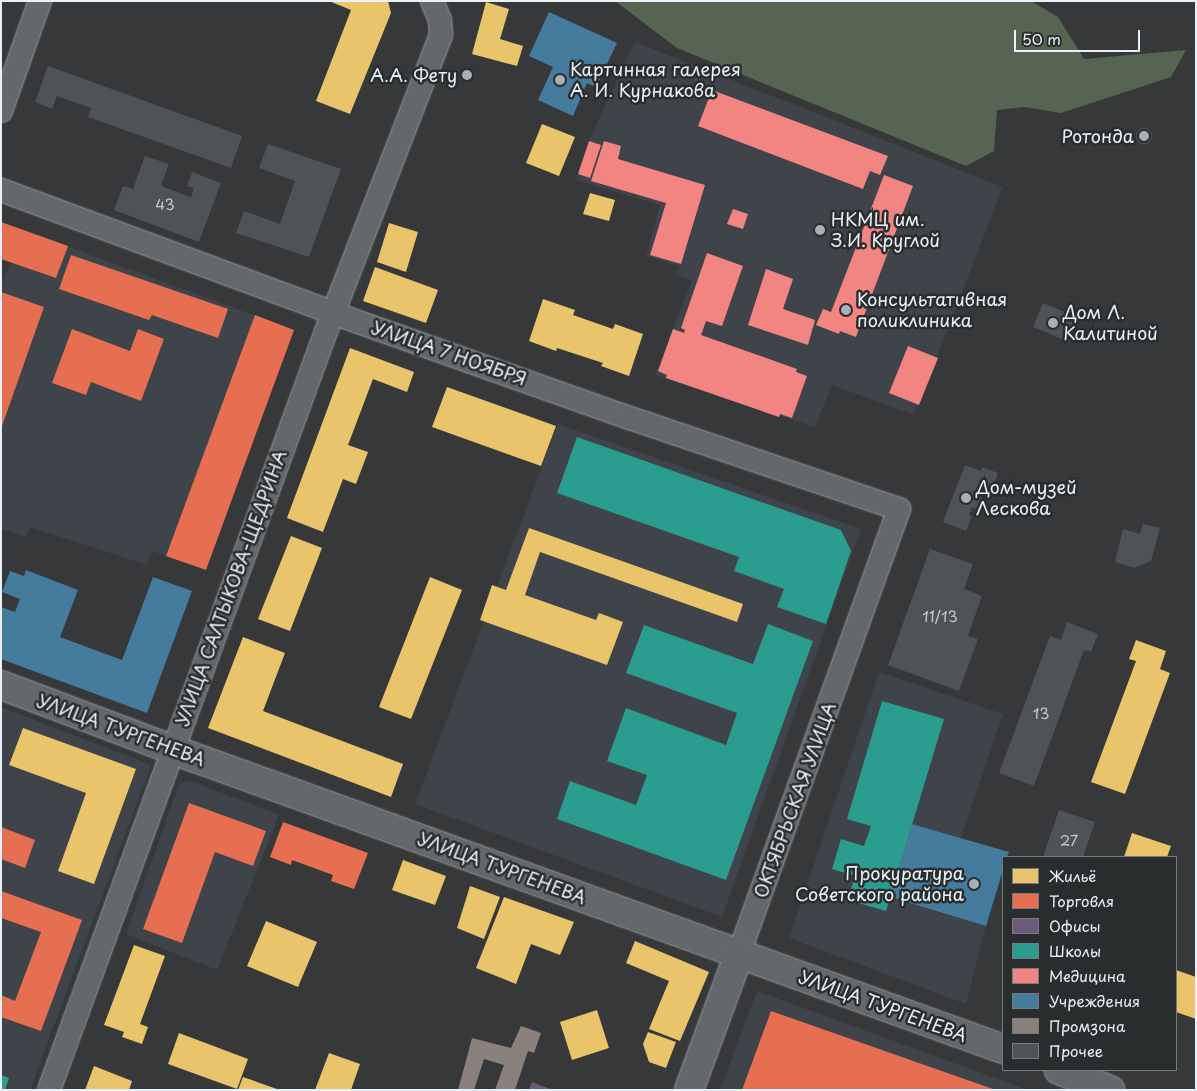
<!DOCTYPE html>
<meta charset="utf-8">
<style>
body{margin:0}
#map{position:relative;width:1197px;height:1091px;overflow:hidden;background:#36383a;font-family:"Playpen Sans",sans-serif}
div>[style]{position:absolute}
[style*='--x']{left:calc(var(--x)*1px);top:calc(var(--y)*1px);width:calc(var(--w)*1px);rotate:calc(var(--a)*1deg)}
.built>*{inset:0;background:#3f434a}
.green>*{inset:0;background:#566552}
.homes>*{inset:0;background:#e9c46a}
.shops>*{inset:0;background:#e76f51}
.offices>*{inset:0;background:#6d597a}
.schools>*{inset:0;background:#2a9d8f}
.health>*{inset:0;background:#f28482}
.public>*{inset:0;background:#457b9d}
.industry>*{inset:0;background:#8a817c}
.building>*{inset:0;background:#4f5257}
.round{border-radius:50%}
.roads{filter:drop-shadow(0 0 1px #9b9da0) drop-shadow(0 0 1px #9b9da0)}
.minor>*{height:22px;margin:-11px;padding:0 11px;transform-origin:11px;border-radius:11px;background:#65686b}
.major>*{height:28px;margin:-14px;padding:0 14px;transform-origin:14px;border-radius:14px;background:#65686b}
.dots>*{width:14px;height:14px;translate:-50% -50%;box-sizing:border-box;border:2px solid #2a2d2e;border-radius:50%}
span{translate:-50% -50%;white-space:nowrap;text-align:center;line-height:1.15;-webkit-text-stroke:5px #2a2d2e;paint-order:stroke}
.number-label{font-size:15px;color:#c2c9d0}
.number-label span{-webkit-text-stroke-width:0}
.poi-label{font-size:18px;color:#e8f1f8}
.left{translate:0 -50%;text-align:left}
.right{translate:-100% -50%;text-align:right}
.street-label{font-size:18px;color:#e8f1f8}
.frame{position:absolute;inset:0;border:2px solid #e8f1f8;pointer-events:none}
.legend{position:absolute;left:1002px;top:856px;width:175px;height:215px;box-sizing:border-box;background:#2a2d2e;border:1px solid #767b7f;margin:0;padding:6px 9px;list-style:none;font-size:15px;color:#e8f1f8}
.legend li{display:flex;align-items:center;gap:10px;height:25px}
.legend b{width:25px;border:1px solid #767b7f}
.scale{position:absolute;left:1014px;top:30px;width:126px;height:22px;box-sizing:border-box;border:2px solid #e8f1f8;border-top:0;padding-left:6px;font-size:15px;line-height:18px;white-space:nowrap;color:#e8f1f8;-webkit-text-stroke:4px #2a2d2e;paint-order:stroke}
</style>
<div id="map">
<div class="built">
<div style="clip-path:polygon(635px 42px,1003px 187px,914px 415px,832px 385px,815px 427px,655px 375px,692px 280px,676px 275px,678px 266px,646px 256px,660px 205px,576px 180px,589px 141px)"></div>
<div style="clip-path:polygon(1px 222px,294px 330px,206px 570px,152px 551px,147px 565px,30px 527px,26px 537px,1px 529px,1px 286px,11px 262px,1px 259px)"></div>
<div style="clip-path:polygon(558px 424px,861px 529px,722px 917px,415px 804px)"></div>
<div style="clip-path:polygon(879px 672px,1003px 714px,961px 838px,912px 824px,890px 897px,986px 926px,966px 1004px,789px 938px)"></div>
<div style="clip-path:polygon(1px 707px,151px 765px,30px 1090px,1px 1090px)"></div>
<div style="clip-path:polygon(191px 781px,279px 815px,217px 970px,126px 934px,179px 784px)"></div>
<div style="clip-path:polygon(757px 991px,1028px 1090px,720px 1090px)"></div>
</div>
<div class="green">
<div style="clip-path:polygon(615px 1px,1031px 1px,1058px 17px,1084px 59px,1186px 50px,1171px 77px,1061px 113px,1024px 107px,997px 110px,994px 151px,966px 166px,677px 48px)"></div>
</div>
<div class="homes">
<div style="clip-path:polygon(329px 1px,388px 1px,391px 13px,350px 114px,316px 101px,351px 10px)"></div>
<div style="clip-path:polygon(486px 2px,509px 9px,500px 39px,523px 46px,517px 66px,472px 54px)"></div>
<div style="clip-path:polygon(542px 124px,575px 137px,559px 176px,526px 163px)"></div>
<div style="clip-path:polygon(590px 193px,615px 200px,609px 221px,583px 214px)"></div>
<div style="clip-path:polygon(389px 223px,418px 232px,406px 272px,377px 262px)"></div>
<div style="clip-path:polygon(375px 267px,438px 290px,426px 323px,363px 301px)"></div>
<div style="clip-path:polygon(543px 299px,575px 310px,573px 315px,613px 329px,615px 324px,643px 334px,629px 376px,601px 366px,603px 363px,557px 348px,556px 351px,529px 341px)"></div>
<div style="clip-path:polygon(350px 348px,414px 372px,407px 392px,373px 379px,348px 445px,368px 452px,356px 484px,343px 479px,323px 532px,287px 518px)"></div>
<div style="clip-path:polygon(447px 387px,556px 426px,541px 466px,432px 427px)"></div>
<div style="clip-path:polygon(529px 528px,743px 604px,737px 622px,540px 552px,525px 595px,596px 620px,599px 613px,623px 622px,607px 665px,480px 620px,492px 585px,506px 590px)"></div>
<div style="clip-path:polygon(291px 536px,322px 548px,290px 631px,258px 619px)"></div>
<div style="clip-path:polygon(430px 577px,462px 590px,411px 719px,379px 707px)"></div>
<div style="clip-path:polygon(243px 637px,285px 653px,263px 711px,403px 764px,391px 797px,208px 728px)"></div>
<div style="clip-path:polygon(1136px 640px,1166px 651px,1160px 669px,1170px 673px,1125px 794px,1091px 782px,1136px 661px,1129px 659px)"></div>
<div style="clip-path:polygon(23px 728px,136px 769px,94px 884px,58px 871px,86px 793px,9px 765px)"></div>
<div style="clip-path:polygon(1132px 833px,1171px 846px,1167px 857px,1124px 857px)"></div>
<div style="clip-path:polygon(403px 860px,446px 876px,435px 905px,392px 890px)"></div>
<div style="clip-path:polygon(470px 886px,500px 897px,484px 939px,457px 928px)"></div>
<div style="clip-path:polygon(504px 897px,574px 922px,560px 955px,531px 944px,516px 984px,476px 968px)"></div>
<div style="clip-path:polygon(266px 921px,317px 942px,298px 987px,247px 966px)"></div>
<div style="clip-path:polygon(635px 941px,709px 972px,680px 1041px,649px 1029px,669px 981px,626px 963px)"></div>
<div style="clip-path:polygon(134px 945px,165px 956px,140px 1024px,148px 1027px,142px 1044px,122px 1037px,124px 1032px,104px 1025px)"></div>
<div style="clip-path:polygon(1176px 970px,1196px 977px,1196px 1019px,1176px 1012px)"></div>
<div style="clip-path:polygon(597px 1010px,609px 1048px,572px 1060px,560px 1022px)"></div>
<div style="clip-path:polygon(648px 1032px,676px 1042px,666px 1068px,649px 1062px,643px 1044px)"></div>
<div style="clip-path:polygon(179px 1033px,248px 1059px,237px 1089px,168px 1064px)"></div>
<div style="clip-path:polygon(329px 1053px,360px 1064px,351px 1090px,315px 1090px)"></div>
<div style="clip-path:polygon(94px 1066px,132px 1081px,129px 1090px,85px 1090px)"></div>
<div style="clip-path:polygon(243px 1077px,277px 1089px,277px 1090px,238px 1090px)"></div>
</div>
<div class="shops">
<div style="clip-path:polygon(1px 222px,68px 246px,56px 278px,1px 259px)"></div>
<div style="clip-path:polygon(71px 255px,228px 309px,218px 338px,152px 315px,149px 320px,59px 289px)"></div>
<div style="clip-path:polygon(1px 292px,44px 307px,2px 426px,1px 426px)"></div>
<div style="clip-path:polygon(255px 315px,294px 330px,206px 570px,166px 556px)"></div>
<div style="clip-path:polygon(72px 329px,130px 351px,138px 329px,164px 339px,141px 401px,91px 382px,86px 395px,52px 383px)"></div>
<div style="clip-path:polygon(189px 803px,266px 831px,253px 866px,215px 852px,182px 943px,143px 929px)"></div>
<div style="clip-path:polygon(283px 822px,368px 853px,354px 889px,331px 881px,333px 875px,292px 860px,291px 865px,270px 857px)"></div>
<div style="clip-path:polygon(1px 827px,35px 840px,25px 868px,1px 859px)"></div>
<div style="clip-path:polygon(1px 891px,82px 920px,41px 1031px,1px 1017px,1px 995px,15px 1001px,41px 932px,1px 918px)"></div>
<div style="clip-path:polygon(771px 1011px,993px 1089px,993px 1090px,742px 1090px)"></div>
</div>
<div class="offices">
<div style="clip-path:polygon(532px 1082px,553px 1090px,529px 1090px)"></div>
</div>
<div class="schools">
<div style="clip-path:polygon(577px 437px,841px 530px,851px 551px,826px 624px,777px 607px,784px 589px,734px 571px,739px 557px,557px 493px)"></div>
<div style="clip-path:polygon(768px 624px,813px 641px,726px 880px,557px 819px,570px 781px,636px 805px,647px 775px,607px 761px,626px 708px,726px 745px,737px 713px,626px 673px,644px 625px,753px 664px)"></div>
<div style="clip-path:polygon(882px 701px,944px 719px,886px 911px,848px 900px,855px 876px,832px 869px,841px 839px,864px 846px,871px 826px,847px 819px)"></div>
<div style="clip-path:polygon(1px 1075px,9px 1078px,5px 1090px,1px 1090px)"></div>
</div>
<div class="health">
<div style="clip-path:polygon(712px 90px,888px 156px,880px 175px,870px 171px,863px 189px,698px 126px)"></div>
<div style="clip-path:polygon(589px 141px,601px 145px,590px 178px,578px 174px)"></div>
<div style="clip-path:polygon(604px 141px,621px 146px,618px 159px,705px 185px,681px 264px,650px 255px,666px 203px,591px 181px)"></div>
<div style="clip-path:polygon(884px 175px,913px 186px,856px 337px,840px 331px,839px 334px,816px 325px,823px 309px,831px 312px)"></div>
<div style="clip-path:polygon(733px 209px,748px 214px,743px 229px,727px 224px)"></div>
<div style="clip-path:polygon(707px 253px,743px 266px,722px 326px,706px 321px,701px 335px,797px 369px,796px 372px,807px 376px,792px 418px,780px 414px,779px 417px,666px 378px,667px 375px,658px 371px,673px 329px,684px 333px,685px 330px,681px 328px)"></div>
<div style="clip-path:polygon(766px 269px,793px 279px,783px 309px,815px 320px,808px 345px,748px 325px)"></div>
<div style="clip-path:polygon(908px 346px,938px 358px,919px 405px,889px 393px)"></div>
</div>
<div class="public">
<div style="clip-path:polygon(549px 12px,617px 43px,596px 87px,587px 83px,573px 116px,538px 100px,553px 67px,529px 56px)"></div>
<div style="clip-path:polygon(26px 570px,78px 590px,60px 637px,122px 660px,153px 577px,192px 591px,147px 713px,1px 659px,1px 607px,15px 612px,20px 599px,2px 592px,10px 571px,24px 576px)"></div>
<div style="clip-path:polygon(912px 824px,1009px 852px,1007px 857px,1003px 857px,1003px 870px,986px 926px,890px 897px)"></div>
</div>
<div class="industry">
<div style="clip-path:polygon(521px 1026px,541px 1033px,534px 1053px,528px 1051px,515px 1090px,495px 1090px,504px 1065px,484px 1059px,474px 1090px,458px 1090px,472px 1038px,511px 1048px)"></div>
</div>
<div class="building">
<div style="clip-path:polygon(48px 66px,242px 136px,231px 168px,88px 117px,91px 108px,57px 96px,52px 109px,35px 102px)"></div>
<div class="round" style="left:1136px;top:128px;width:16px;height:16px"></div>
<div style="clip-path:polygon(268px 144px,341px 169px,309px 257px,236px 233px,244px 211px,280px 224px,295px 181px,259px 168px)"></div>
<div style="clip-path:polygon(145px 156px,169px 164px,161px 186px,191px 197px,194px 188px,187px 186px,192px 172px,221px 183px,199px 242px,114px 210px,123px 186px,133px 189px)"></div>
<div style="clip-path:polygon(1043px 303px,1079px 318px,1069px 342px,1033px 327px)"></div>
<div style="clip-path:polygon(965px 465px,981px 471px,982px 467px,998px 473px,992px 489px,985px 487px,977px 509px,972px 507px,969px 515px,972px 516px,966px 531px,943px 522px)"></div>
<div style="clip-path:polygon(1143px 524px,1160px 528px,1151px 561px,1134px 568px,1115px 562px,1123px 529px,1140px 534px)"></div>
<div style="clip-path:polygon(930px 549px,973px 564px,964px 589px,982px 596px,968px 636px,978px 639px,959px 691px,888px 665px)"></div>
<div style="clip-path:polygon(1067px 622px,1098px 634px,1091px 652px,1084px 650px,1034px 786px,999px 773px,1050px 636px,1061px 640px)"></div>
<div style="clip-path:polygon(1059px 810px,1095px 822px,1083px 857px,1043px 857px)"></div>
</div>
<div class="roads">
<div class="minor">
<div style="--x:1;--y:111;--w:117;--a:-70.5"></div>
<div style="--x:1;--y:190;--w:354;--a:20.3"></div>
<div style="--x:333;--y:313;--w:315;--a:19.5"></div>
<div style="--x:630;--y:418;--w:284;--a:18.7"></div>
<div style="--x:899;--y:509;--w:473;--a:109.8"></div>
<div style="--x:49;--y:1090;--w:805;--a:-69.94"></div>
<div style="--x:325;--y:334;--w:321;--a:-68.8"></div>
<div style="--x:441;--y:35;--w:15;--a:-94"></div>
<div style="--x:440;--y:20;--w:21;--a:-113"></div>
</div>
<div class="major">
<div style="--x:1;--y:685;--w:205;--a:20.6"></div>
<div style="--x:193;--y:757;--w:861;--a:19.82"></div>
<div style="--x:1059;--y:1070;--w:55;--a:21.4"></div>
<div style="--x:689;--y:1090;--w:145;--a:-69.8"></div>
</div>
</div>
<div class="dots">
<div style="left:467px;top:75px;background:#aab0b6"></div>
<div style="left:560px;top:80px;background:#aab0b6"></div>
<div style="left:1144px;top:136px;background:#aab0b6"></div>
<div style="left:820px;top:230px;background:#aab0b6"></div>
<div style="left:846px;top:310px;background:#aab0b6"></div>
<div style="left:1053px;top:323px;background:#aab0b6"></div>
<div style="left:966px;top:498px;background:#aab0b6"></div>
<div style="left:974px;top:884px;background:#aab0b6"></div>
</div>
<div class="number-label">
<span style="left:165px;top:204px">43</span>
<span style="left:940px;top:616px">11/13</span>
<span style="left:1041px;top:713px">13</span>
<span style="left:1069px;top:840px">27</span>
</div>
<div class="poi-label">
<span class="left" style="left:570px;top:80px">Картинная галерея<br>А. И. Курнакова</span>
<span class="right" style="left:457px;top:75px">А.А. Фету</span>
<span class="right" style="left:1134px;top:136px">Ротонда</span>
<span class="left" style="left:831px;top:230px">НКМЦ им.<br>З.И. Круглой</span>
<span class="left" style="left:857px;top:310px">Консультативная<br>поликлиника</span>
<span class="left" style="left:1063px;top:323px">Дом Л.<br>Калитиной</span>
<span class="left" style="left:976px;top:498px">Дом-музей<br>Лескова</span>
<span class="right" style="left:964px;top:884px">Прокуратура<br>Советского района</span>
</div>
<div class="street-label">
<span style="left:449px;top:353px;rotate:19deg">УЛИЦА 7 НОЯБРЯ</span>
<span style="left:231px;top:588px;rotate:-70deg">УЛИЦА САЛТЫКОВА-ЩЕДРИНА</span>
<span style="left:121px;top:730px;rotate:20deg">УЛИЦА ТУРГЕНЕВА</span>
<span style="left:795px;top:800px;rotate:-70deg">ОКТЯБРЬСКАЯ УЛИЦА</span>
<span style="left:502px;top:868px;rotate:20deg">УЛИЦА ТУРГЕНЕВА</span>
<span style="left:883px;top:1006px;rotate:20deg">УЛИЦА ТУРГЕНЕВА</span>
</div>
<div class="frame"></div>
<ul class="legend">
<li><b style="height:14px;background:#e9c46a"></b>Жильё</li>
<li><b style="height:14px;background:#e76f51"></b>Торговля</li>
<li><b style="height:14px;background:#6d597a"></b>Офисы</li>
<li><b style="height:14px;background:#2a9d8f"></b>Школы</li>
<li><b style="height:14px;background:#f28482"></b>Медицина</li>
<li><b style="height:14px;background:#457b9d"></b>Учреждения</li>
<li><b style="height:14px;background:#8a817c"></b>Промзона</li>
<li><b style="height:14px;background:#4f5257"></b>Прочее</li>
</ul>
<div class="scale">50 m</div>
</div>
